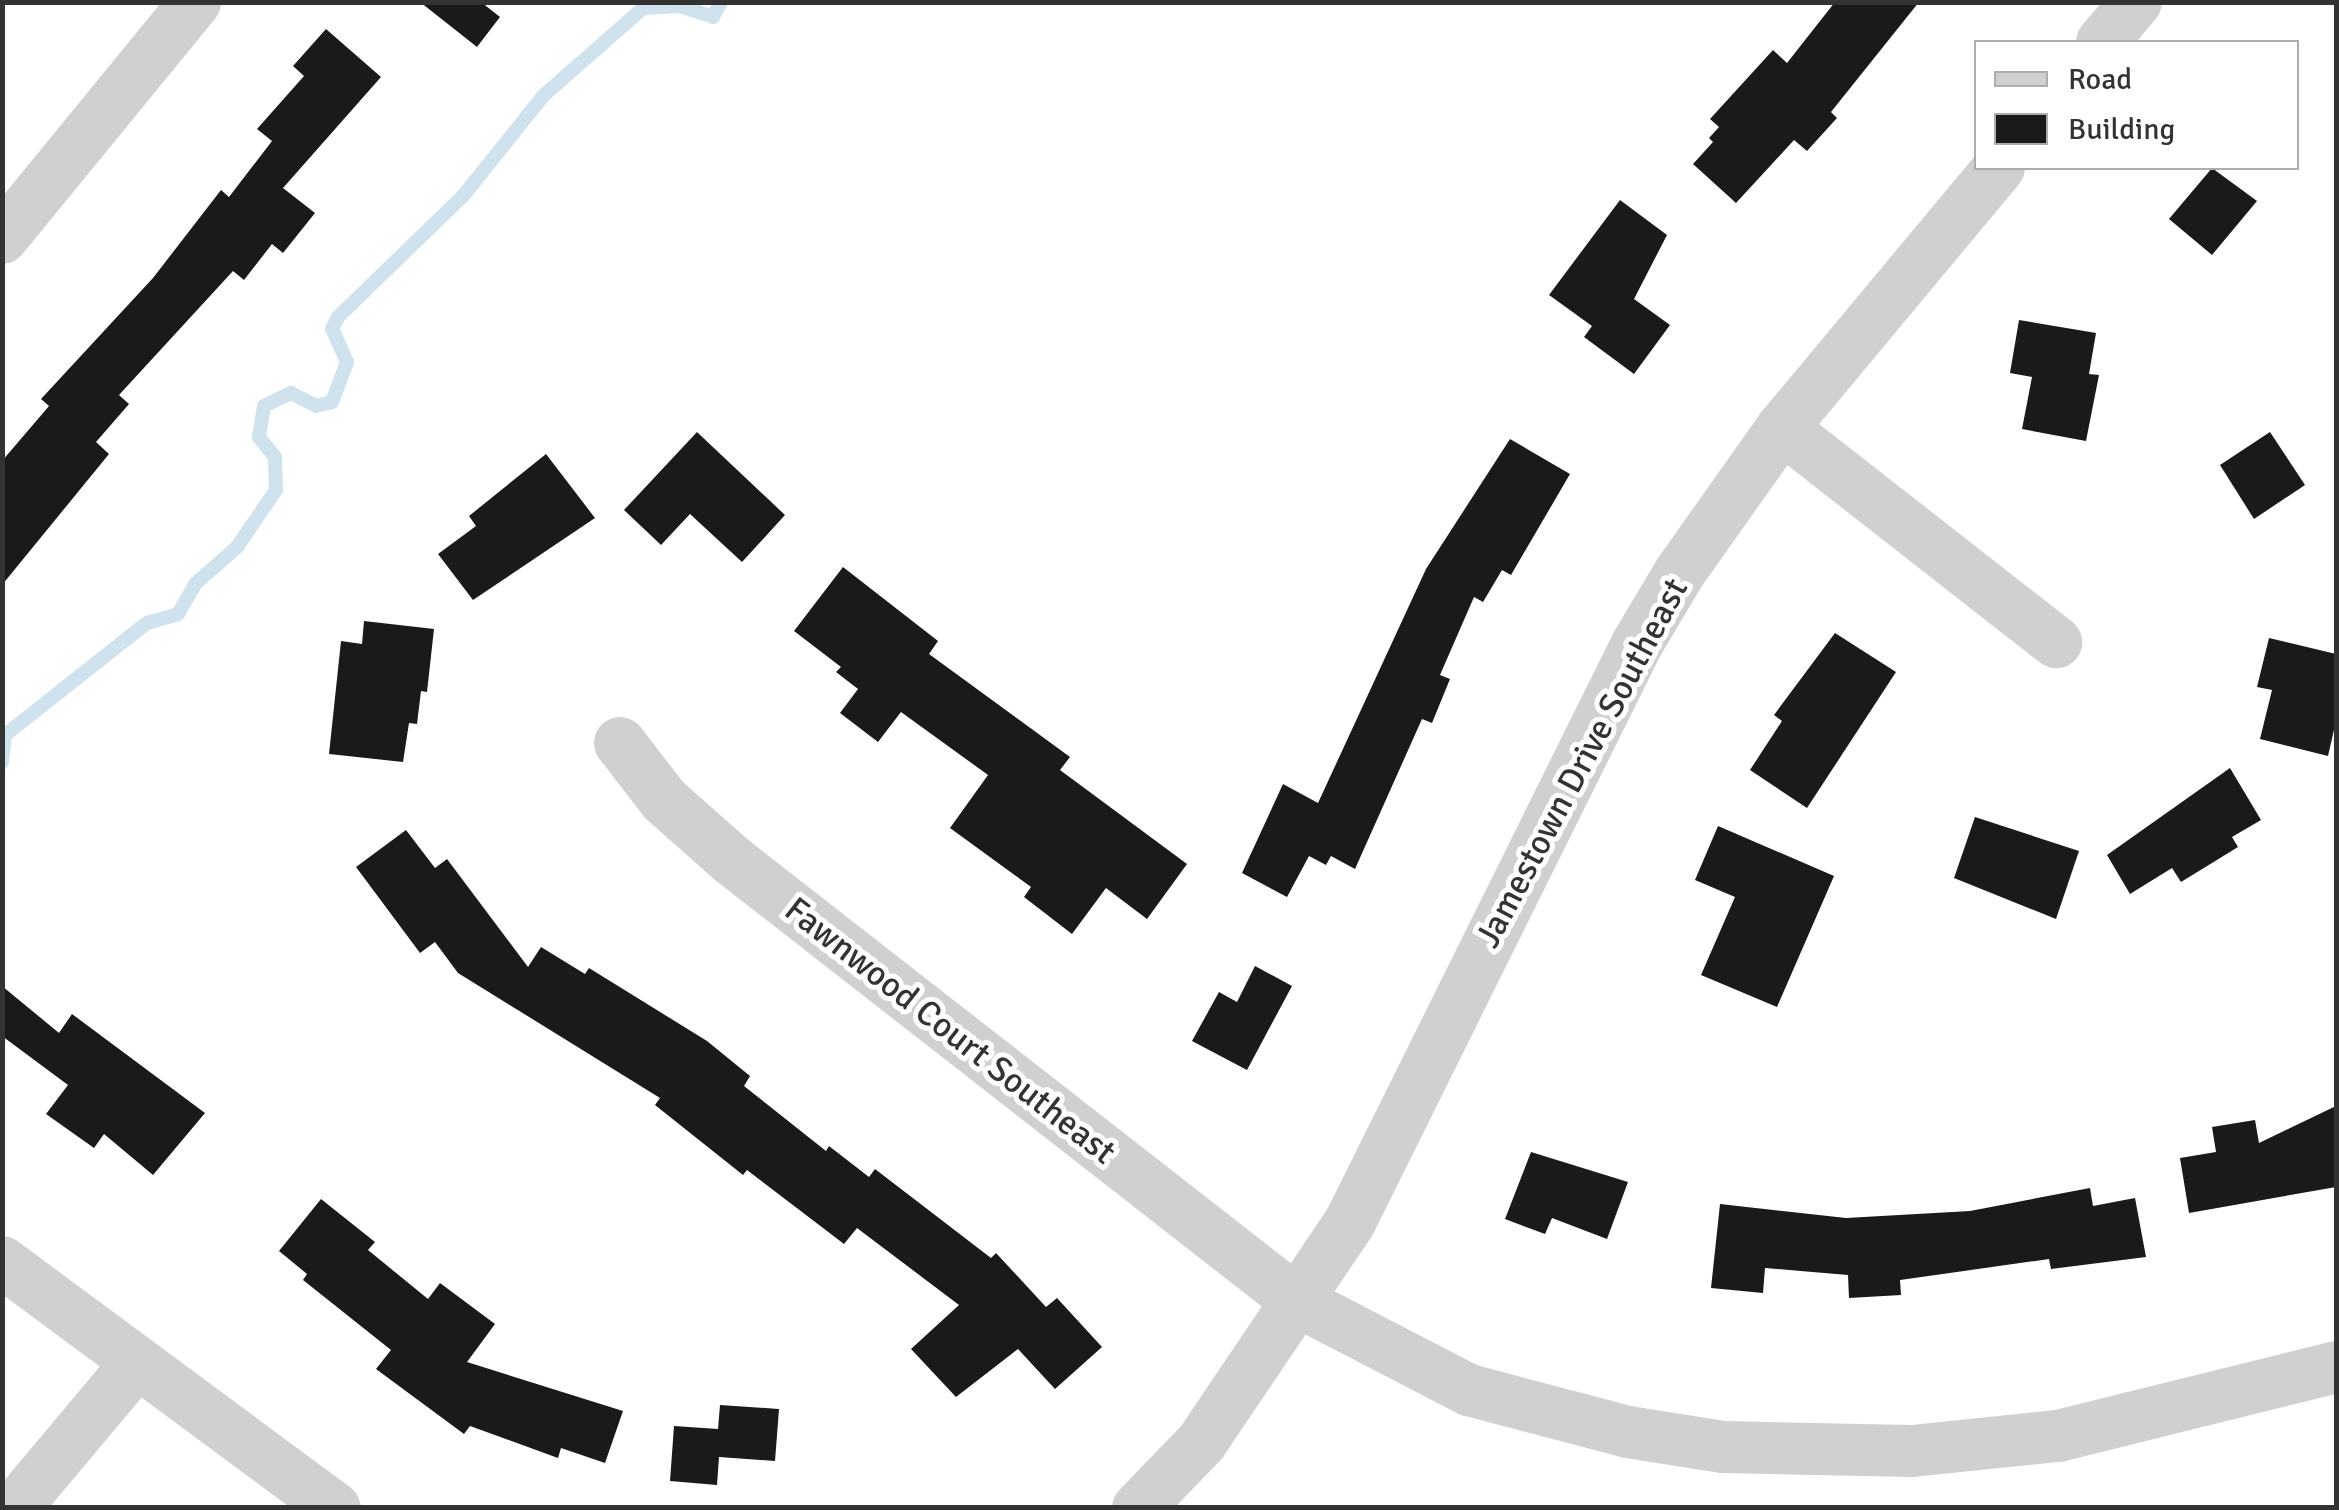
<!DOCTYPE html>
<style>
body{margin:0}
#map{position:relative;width:2339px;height:1510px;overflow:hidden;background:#fff;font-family:Signika,sans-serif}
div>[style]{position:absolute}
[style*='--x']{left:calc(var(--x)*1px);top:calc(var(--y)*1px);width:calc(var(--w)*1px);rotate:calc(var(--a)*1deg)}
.stream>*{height:14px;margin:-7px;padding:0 7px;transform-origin:7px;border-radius:7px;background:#cfe2ee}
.building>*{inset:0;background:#1a1a1a}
.street>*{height:52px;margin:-26px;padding:0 26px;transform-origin:26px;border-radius:26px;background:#d0d0d0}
span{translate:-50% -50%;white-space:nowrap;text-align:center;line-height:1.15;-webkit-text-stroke:10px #fff;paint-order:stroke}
.street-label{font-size:35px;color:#333}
.frame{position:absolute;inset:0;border:5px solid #333;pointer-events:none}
.legend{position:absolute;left:1974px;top:40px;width:325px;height:130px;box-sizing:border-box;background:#fff;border:2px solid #adadad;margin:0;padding:12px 18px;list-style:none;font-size:30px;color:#333}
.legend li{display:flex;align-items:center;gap:20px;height:50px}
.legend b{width:50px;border:2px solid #adadad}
</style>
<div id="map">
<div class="stream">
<div style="--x:2;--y:762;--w:27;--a:-84"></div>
<div style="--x:5;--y:735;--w:181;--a:-38.3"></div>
<div style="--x:147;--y:623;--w:32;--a:-16"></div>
<div style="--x:178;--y:614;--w:34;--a:-60"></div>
<div style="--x:195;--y:584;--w:56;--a:-41.4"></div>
<div style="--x:237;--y:547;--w:69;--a:-55.6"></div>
<div style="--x:276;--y:490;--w:33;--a:-92"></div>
<div style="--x:275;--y:457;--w:26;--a:-129"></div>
<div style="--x:259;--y:437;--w:31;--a:-81"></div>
<div style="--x:264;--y:406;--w:30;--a:-26"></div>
<div style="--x:291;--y:393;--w:28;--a:27"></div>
<div style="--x:316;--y:406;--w:16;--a:-14"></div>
<div style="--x:332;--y:402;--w:43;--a:-69.4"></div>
<div style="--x:347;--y:362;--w:36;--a:-114"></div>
<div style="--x:332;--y:329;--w:13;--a:-63"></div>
<div style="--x:338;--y:317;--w:174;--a:-44.1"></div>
<div style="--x:463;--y:196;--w:128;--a:-51.3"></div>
<div style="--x:543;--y:96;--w:133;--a:-41.3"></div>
<div style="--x:643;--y:8;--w:37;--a:-3"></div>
<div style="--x:680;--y:6;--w:35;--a:18"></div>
<div style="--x:713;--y:17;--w:17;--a:-62"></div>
</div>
<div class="building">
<div style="clip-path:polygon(420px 2px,481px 2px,500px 17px,477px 47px)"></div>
<div style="clip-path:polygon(1835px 2px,1919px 2px,1831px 112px,1837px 118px,1807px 151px,1794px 140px,1736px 203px,1693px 164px,1713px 142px,1709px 138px,1719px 127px,1710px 119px,1773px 50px,1787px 63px)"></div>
<div style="clip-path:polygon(326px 29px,381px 77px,283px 188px,315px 213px,283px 253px,272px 244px,244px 280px,233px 271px,119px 395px,129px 404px,96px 442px,109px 454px,2px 585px,2px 461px,49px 406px,41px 399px,153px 278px,221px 190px,229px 197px,272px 141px,257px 129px,304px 76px,293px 66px)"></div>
<div style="clip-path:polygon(2212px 168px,2257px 201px,2212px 255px,2169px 219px)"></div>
<div style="clip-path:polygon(1620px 200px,1667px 235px,1634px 299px,1670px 325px,1634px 374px,1584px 337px,1592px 326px,1549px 295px)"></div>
<div style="clip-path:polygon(2019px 320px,2096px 333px,2089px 374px,2099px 375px,2086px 441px,2022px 429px,2032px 377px,2010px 373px)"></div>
<div style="clip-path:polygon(697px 432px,785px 515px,742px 562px,690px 514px,661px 545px,624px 510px)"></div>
<div style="clip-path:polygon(2270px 432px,2305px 485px,2254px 519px,2220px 465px)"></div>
<div style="clip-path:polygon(1510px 439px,1570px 474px,1511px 575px,1502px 570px,1483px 602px,1474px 597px,1440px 675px,1450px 679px,1432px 723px,1422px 719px,1355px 869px,1331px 856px,1326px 865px,1309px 856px,1287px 897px,1242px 873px,1283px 784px,1318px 803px,1426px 569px)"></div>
<div style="clip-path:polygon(546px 454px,595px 518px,473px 600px,438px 554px,476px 526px,469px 516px)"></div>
<div style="clip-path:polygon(843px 567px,938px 641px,929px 654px,1070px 757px,1060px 770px,1187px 864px,1147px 919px,1106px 888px,1072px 934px,1024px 897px,1031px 887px,950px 828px,988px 775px,901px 712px,878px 742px,840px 713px,858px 689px,836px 672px,841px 667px,794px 631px)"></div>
<div style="clip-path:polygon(364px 621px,434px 629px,427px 692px,421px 691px,417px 724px,409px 723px,403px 762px,329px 754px,341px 641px,362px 644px)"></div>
<div style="clip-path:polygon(1835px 633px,1896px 672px,1807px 808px,1750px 770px,1782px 721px,1774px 715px)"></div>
<div style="clip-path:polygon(2269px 638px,2336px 654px,2336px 721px,2328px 756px,2260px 739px,2272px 690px,2257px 687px)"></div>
<div style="clip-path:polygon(2230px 768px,2261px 820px,2232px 837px,2238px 847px,2181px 882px,2172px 868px,2130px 894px,2107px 855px)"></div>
<div style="clip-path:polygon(1975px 817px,2079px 851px,2056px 919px,1954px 878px)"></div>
<div style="clip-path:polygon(1718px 826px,1834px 876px,1777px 1007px,1701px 975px,1735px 897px,1695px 880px)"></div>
<div style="clip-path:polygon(406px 830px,435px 868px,447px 859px,528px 967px,541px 947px,585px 974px,589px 968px,707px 1041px,750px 1076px,744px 1086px,826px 1151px,829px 1146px,869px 1177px,875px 1169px,991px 1258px,996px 1253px,1046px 1307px,1057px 1298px,1102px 1347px,1055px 1389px,1018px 1349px,956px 1397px,911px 1349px,959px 1305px,857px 1228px,844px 1244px,747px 1170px,743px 1175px,655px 1105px,660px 1098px,458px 973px,435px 942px,420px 953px,356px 867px)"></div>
<div style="clip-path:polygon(1255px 966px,1292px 986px,1247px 1070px,1192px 1041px,1219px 992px,1237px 1002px)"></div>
<div style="clip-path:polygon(2px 986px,59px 1033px,72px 1014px,205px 1113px,153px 1175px,104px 1134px,94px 1148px,46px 1114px,68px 1085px,2px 1036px)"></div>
<div style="clip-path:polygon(2336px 1106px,2336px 1187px,2189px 1213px,2180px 1158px,2216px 1152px,2212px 1127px,2255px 1120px,2259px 1143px)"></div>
<div style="clip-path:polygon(1531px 1152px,1628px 1182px,1607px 1239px,1552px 1218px,1545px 1234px,1505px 1219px)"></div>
<div style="clip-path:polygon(2090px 1188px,2093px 1206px,2135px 1198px,2146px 1257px,2051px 1269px,2049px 1259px,1900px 1280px,1901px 1295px,1849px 1298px,1848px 1275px,1765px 1268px,1763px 1293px,1711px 1288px,1720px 1204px,1846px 1218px,1970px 1211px)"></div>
<div style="clip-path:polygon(321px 1199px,375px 1242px,368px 1250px,428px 1299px,440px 1283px,495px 1324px,467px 1362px,623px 1411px,605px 1463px,561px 1448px,558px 1458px,470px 1426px,464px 1434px,376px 1369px,391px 1350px,303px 1280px,307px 1274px,279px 1251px)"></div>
<div style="clip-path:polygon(720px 1405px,779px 1409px,775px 1461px,719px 1457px,717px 1485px,670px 1481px,674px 1426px,718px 1429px)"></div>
</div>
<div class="street">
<div style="--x:2102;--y:42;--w:52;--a:-49.6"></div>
<div style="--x:2;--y:238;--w:305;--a:-50.7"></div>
<div style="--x:1782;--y:428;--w:348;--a:38"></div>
<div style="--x:620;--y:743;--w:72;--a:52.3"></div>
<div style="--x:664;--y:800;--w:92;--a:41.5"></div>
<div style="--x:733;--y:861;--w:715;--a:37.96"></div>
<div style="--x:1297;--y:1301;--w:194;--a:27.4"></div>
<div style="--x:1469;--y:1390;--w:164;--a:14.8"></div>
<div style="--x:1628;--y:1432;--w:96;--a:9"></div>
<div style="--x:1723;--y:1447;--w:189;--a:1.2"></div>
<div style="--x:1912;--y:1451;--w:147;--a:-5.9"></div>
<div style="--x:2058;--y:1436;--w:286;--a:-13.9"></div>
<div style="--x:2;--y:1262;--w:414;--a:36.5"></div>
<div style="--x:15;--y:1508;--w:187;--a:-50"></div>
<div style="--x:1138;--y:1508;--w:91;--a:-45.9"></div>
<div style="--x:1201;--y:1443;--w:267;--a:-56"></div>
<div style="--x:1350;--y:1222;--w:645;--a:-63.59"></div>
<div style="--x:1637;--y:644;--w:84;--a:-59.2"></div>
<div style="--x:1680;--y:572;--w:176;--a:-54.7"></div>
<div style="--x:1782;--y:428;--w:339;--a:-50.2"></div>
</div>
<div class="street-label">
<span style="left:1582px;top:763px;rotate:-62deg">Jamestown Drive Southeast</span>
<span style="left:950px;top:1031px;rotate:38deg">Fawnwood Court Southeast</span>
</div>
<div class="frame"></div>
<ul class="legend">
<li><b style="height:12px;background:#d0d0d0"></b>Road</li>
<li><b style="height:28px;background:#1a1a1a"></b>Building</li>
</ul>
</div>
